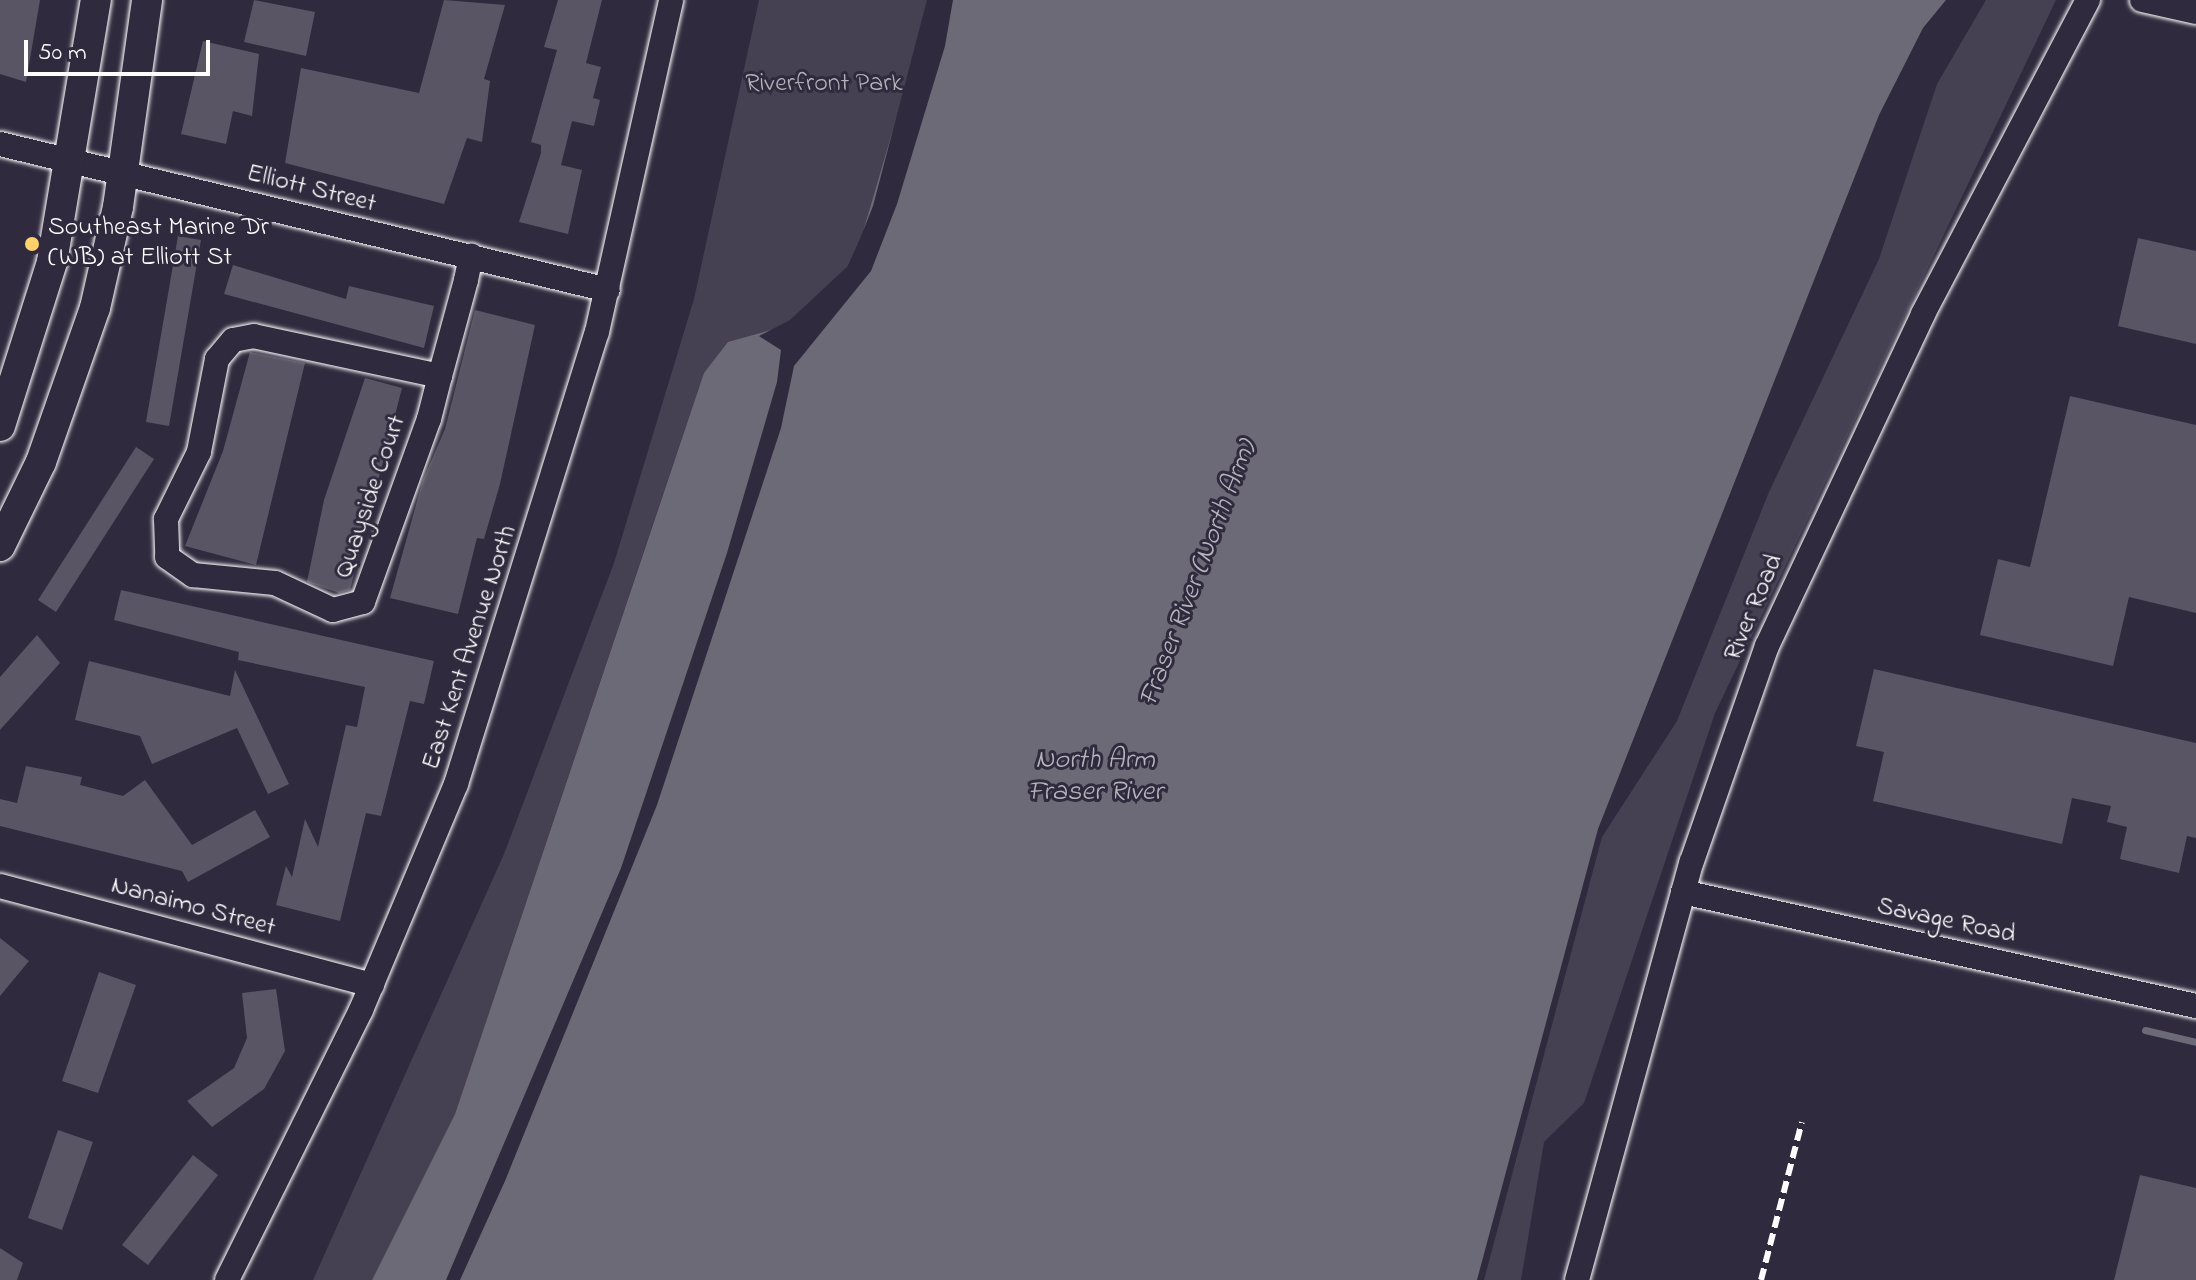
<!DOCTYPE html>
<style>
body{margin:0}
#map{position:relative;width:2196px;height:1280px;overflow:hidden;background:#2f2a3d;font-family:"Indie Flower",sans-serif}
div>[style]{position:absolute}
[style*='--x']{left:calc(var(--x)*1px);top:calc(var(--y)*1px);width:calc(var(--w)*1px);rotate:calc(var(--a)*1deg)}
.green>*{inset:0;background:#464152}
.water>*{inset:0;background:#6d6a77}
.pier>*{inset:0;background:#2f2a3d}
.stream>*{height:7px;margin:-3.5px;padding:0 3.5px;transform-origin:3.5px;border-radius:3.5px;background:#6d6a77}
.building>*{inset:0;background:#595564}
.roads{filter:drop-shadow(0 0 2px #fff) drop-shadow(0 0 2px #fff)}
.minor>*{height:24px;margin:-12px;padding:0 12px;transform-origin:12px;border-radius:12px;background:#2f2a3d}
.major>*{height:30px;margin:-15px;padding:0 15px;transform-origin:15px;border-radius:15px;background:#2f2a3d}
.rail>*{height:6px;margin-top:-3px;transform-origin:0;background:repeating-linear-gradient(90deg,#fff 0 12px,transparent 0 18px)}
.dots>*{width:22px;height:22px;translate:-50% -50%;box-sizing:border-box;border:4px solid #2f2a3d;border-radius:50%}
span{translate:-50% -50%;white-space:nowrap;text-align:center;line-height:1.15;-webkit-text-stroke:6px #2f2a3d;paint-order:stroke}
.park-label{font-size:26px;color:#b5b3ba}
.street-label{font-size:26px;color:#fff}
.poi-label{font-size:26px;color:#fff}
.left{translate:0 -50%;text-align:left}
.water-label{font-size:28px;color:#b6b4bb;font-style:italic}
.scale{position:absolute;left:24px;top:40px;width:186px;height:36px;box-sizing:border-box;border:4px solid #fff;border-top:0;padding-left:10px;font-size:24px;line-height:28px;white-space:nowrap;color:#fff;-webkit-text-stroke:6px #2f2a3d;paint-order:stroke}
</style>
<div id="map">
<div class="green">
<div style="clip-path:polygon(759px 0,931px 0,875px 206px,449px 1144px,689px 417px,455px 1114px,372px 1280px,313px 1280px,504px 854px,614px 563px,694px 299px)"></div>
<div style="clip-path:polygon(1986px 0,2056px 0,1715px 713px,1584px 1103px,1544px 1142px,1521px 1280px,1484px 1280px,1602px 837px,1677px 721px,1769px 492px,1879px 259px,1937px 84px)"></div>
</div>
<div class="water">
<div style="clip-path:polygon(931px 0,1946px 0,1923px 28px,1879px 115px,1598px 829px,1477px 1280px,372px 1280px,455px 1114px,704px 373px,728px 342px,792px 324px,853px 266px)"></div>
</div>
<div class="pier">
<div style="clip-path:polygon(927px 0,953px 0,945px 46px,897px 204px,871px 271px,794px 366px,781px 428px,657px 805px,505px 1181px,460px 1280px,446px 1280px,621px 868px,727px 553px,777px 382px,781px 350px,759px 336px,790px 320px,850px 264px,873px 206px)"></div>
</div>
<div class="stream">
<div style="--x:2145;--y:1030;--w:52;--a:13.2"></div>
</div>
<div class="building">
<div style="clip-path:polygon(0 0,40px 0,26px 82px,0 74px)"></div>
<div style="clip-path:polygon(254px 0,315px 12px,306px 56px,244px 42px)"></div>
<div style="clip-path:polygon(444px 0,505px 5px,484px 79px,490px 81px,482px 142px,467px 138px,444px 204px,285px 163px,301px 68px,419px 93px)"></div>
<div style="clip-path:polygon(558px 0,602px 0,586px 63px,601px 67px,593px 98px,600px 100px,594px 126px,572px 121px,561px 165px,582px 170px,568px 234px,519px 222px,541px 153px,541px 145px,531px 142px,557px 50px,544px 47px)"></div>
<div style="clip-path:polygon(203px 41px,259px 54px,252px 116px,233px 111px,226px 144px,181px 134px)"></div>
<div style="clip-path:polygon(178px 236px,201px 240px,169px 426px,146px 422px)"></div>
<div style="clip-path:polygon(2138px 238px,2196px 251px,2196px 344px,2118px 326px)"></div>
<div style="clip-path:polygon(233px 265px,346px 299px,349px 286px,434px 306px,424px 348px,224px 294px)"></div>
<div style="clip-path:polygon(475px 310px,535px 325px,500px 484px,484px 539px,477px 538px,458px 614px,390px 598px,423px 480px,445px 429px)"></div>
<div style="clip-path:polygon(250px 352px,305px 363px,256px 565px,185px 546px,223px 451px)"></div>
<div style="clip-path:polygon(365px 378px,402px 388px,350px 590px,339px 593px,307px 582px,324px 500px)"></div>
<div style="clip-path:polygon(2070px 396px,2196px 425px,2196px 613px,2129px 597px,2113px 666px,1980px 635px,1998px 559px,2030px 567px)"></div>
<div style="clip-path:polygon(136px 447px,154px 459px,56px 612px,38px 600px)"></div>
<div style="clip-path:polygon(121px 590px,434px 661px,424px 704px,410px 701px,381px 816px,366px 813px,340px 921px,276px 905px,286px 866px,292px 877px,305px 819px,318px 847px,346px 725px,357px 727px,365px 687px,238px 660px,239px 652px,114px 620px)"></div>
<div style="clip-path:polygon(37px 635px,60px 663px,0 730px,0 677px)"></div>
<div style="clip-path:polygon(89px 661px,230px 696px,235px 670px,289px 784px,268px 794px,237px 728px,152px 764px,140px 736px,75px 720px)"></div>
<div style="clip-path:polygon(1874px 669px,2196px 743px,2196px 838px,2187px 836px,2179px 873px,2120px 859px,2127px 827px,2107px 822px,2111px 806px,2072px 798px,2062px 844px,1873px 801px,1884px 752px,1856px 746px)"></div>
<div style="clip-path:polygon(26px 766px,82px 777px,80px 785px,123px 796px,145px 780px,192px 845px,255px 810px,270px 837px,188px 882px,182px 871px,0 826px,0 799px,17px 803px)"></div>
<div style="clip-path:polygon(0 938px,29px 961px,0 996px)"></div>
<div style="clip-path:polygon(99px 972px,136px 985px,98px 1093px,62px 1081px)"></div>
<div style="clip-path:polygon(276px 989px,285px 1051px,264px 1089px,212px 1127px,187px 1101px,234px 1068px,247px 1038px,242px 993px)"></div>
<div style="clip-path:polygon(58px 1130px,93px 1142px,62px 1230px,28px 1218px)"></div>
<div style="clip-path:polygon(193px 1155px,218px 1175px,148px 1265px,122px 1245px)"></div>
<div style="clip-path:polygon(2140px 1175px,2196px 1188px,2196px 1280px,2114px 1280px)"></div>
<div style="clip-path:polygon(0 1248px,23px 1263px,17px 1280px,0 1280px)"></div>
</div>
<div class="roads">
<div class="minor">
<div style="--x:2142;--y:0;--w:55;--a:12.5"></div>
<div style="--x:0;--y:144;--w:625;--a:13.5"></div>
<div style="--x:440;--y:376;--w:190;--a:-167.9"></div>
<div style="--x:254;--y:336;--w:21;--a:169"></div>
<div style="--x:233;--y:340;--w:25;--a:130"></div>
<div style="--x:217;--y:359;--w:95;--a:101"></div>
<div style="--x:199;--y:452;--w:75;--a:116.2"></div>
<div style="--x:166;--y:519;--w:38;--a:88"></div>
<div style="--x:167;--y:557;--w:32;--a:35"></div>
<div style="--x:193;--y:575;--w:82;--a:5.6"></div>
<div style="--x:275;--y:583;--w:64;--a:25"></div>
<div style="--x:333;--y:610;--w:31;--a:-15"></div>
<div style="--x:363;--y:602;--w:195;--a:-70.2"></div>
<div style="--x:429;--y:419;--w:44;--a:-75.7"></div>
<div style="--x:440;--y:376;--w:99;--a:-74.8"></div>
<div style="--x:466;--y:280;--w:25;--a:-78"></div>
<div style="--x:0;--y:886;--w:385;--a:14.9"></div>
<div style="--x:1683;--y:892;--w:526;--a:12.53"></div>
<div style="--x:227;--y:1280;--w:301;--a:-63.6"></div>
<div style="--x:361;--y:1010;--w:245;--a:-67.2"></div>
<div style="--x:456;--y:784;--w:473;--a:-72.7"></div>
<div style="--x:597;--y:332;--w:340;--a:-77.4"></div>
<div style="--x:1577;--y:1280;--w:434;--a:-74.7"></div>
<div style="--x:1692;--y:861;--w:228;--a:-70.8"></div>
<div style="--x:1767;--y:646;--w:367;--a:-64.8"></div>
<div style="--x:1923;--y:314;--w:355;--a:-62.3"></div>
</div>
<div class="major">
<div style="--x:0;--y:426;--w:172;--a:-72.4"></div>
<div style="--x:52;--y:262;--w:266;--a:-80.5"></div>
<div style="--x:0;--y:546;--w:93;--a:-64"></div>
<div style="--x:41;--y:462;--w:163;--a:-70.7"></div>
<div style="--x:95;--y:308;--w:104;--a:-77.2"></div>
<div style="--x:118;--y:207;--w:209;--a:-82"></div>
</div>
</div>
<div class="rail">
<div style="--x:1761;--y:1280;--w:163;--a:-75.5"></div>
</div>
<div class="dots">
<div style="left:32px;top:244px;background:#ffd166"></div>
</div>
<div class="park-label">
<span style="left:824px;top:85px">Riverfront Park</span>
</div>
<div class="street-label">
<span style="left:311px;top:190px;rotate:14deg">Elliott Street</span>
<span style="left:372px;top:497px;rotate:-71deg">Quayside Court</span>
<span style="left:1755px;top:608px;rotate:-67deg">River Road</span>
<span style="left:471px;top:648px;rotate:-72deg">East Kent Avenue North</span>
<span style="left:193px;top:908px;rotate:15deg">Nanaimo Street</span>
<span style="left:1946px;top:922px;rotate:12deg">Savage Road</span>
</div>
<div class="poi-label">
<span class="left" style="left:48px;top:244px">Southeast Marine Dr<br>(WB) at Elliott St</span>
</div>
<div class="water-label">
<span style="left:1199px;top:574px;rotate:-69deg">Fraser River (North Arm)</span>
<span style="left:1095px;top:777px">North Arm<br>Fraser River</span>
</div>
<div class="scale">50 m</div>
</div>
